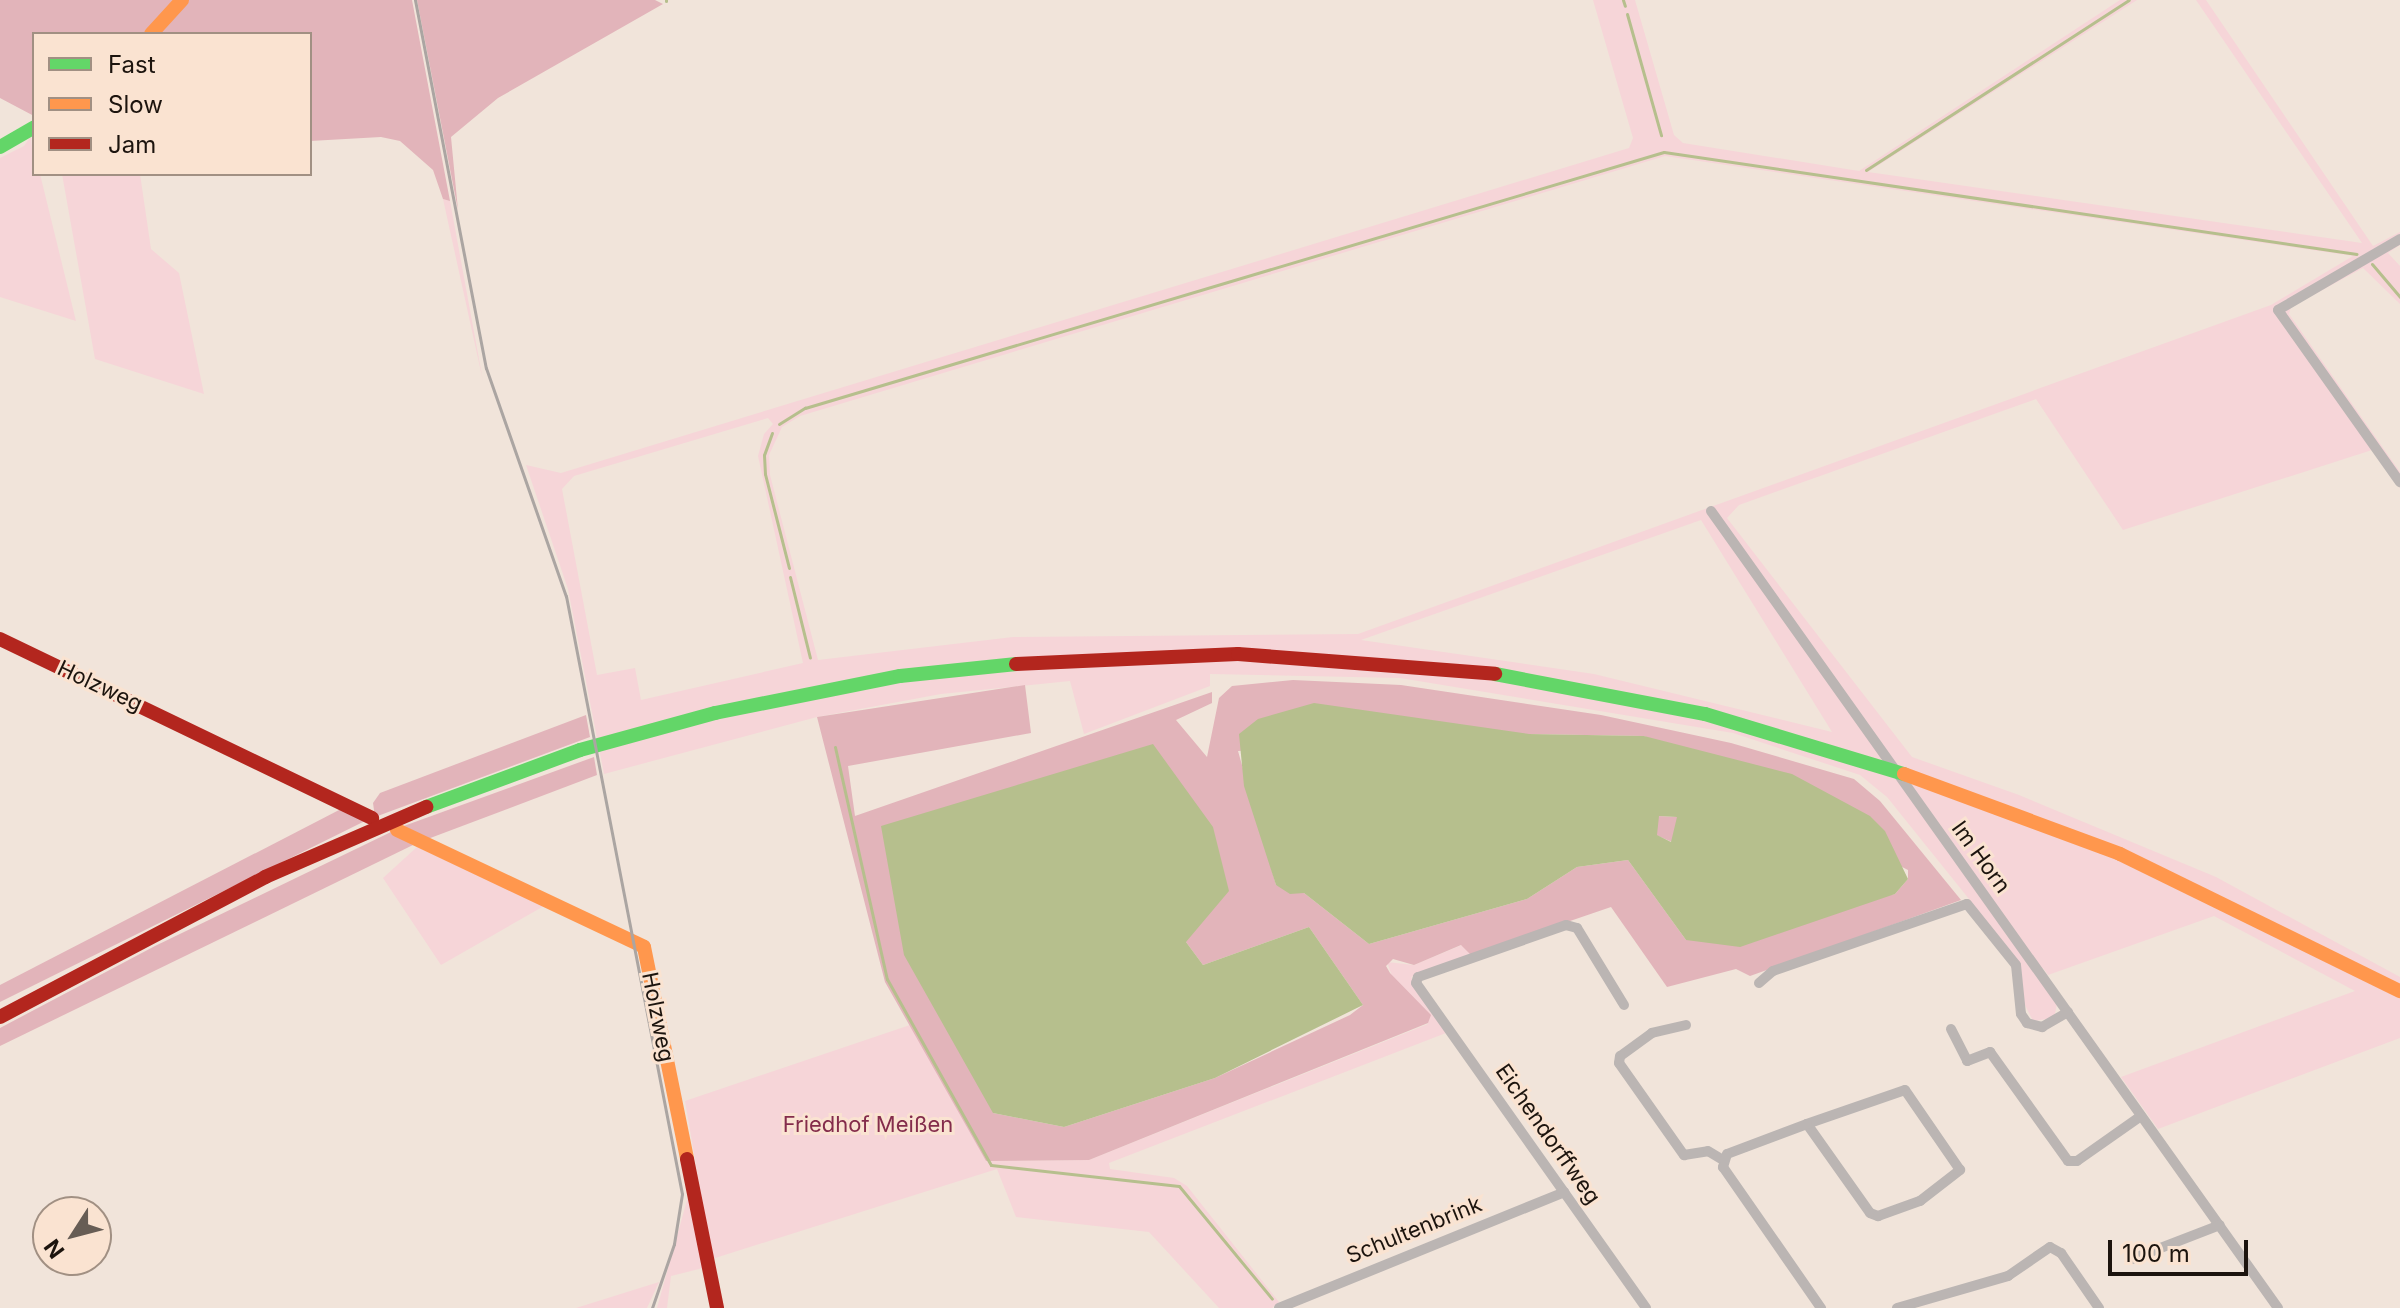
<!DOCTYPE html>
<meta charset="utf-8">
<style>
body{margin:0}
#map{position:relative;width:2400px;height:1308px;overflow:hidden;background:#f1e4da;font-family:Inter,sans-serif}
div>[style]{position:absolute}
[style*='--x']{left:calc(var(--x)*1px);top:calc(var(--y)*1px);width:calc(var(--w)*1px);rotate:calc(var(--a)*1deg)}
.green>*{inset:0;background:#f6d5d8}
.forest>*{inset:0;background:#e2b4ba}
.water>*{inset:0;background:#b6bf8d}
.stream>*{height:3px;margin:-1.5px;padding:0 1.5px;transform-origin:1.5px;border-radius:1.5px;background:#b6bf8d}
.street>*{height:10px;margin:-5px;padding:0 5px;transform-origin:5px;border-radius:5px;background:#bbb5b3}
.fast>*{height:14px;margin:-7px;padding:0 7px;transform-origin:7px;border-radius:7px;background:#63d668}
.slow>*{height:14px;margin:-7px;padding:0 7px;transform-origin:7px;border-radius:7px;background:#ff974d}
.jam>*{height:14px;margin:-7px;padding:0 7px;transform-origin:7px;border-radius:7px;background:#b3261e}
.rail>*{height:3px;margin:-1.5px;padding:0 1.5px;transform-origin:1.5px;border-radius:1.5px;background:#aba5a2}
span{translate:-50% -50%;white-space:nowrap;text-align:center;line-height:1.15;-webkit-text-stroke:6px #fae3d1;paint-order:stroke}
.street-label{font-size:22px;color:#1c140e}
.park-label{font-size:22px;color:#842c4b}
.legend{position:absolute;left:32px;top:32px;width:280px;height:144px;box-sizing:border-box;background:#fae3d1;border:2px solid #a19083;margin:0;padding:10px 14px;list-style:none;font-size:24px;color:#1c140e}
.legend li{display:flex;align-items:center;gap:16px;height:40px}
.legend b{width:40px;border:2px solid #a19083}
.north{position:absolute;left:32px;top:1196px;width:80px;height:80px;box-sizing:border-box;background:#fae3d1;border:2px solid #a19083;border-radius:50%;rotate:234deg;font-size:22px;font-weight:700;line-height:32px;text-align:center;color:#1c140e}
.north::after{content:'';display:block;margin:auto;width:28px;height:36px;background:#675d55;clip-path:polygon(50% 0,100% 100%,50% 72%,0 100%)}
.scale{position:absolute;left:2108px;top:1240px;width:140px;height:36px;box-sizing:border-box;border:4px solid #1c140e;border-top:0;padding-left:10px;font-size:24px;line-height:28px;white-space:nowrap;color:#1c140e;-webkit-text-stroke:6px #fae3d1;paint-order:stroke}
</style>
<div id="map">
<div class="green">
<div style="clip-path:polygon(evenodd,1593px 0,1635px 0,1674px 135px,1683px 143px,1859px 171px,2120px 0,2137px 0,1868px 172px,2362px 243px,2196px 0,2206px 0,2373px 246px,2400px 232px,2400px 245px,2388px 253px,2400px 266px,2400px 304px,2363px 268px,2291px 307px,2289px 314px,2400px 472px,2400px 488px,2372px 450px,2123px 530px,2036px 399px,1739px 505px,1727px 518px,1912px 757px,2019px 795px,2216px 877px,2400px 977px,2400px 1038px,2158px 1129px,2121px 1077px,2355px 991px,2214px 916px,2048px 975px,2043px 968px,2034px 969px,2057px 1004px,2054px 1018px,2033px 1021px,2022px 999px,2014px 955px,1887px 797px,1860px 775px,1733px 733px,1400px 678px,1210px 674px,1210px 686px,1084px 734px,1070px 681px,941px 694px,817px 717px,604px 774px,568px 589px,526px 465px,561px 473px,1629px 148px,1633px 138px,1593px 0,1665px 156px,2353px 256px,2271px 305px,1358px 634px,1013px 637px,818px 660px,770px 475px,769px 455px,782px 427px,800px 416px,1665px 156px,1593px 0,768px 418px,773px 424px,764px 434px,758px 456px,803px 663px,641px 700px,635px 668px,597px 675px,562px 489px,574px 476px,768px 418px,1593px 0,1701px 520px,1832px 732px,1594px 674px,1361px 640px,1701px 520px)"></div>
<div style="clip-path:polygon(31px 136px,34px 174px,40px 174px,76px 321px,0 297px,0 158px,24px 146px)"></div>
<div style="clip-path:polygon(62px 174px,140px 174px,151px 249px,179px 273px,204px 394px,95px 359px)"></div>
<div style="clip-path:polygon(443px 199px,450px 201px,483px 381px)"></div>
<div style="clip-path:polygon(417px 847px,544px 906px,441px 965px,383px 878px)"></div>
<div style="clip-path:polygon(1462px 945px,1471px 955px,1411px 977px,1446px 1033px,1109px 1163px,1110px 1169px,1174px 1178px,1187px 1186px,1279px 1302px,1272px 1308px,1219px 1308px,1149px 1232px,1016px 1217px,997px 1169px,712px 1259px,685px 1101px,910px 1025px,986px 1161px,1089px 1160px,1428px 1024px,1422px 1007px,1394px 982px,1387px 962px,1414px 965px)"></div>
<div style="clip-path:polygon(689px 1193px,703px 1268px,671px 1276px,667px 1308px,657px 1308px)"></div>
<div style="clip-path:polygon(659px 1282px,647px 1308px,576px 1308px)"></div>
</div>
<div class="forest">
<div style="clip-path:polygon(0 0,412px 0,450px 201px,443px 199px,433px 170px,400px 141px,381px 137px,310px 141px,310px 34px,34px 34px,34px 116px,0 98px)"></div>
<div style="clip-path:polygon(417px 0,655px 0,663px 4px,498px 98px,451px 137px,458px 210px)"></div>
<div style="clip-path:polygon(evenodd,1293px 680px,1401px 685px,1601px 715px,1731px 743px,1854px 779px,1880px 801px,1961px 900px,1750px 976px,1736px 969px,1667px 987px,1611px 907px,1471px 955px,1461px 945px,1414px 965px,1393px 959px,1386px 966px,1390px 973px,1431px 1015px,1428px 1023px,1089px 1160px,986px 1161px,885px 982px,817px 717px,1025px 685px,1031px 733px,848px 766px,855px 816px,1212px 692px,1212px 703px,1176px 720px,1207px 757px,1219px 698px,1232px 686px,1293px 680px,1529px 734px,1644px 736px,1908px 870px,1908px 879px,1895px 894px,1686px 940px,1628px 860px,1577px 867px,1527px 899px,1369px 944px,1304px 893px,1276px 885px,1238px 751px,1529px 734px,1293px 680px,1309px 927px,1363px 1005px,1350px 1015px,1215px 1078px,1064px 1127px,993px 1113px,1186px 942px,1203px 965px,1309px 927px)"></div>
<div style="clip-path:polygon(586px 715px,590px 737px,375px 817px,373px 803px,380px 793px)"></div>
<div style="clip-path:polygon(594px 757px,597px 775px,425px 840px,401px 827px)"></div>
<div style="clip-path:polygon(341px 809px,365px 821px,0 1002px,0 985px)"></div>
<div style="clip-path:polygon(1658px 816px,1678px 817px,1672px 842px,1656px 835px)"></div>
<div style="clip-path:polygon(391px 832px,413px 845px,0 1046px,0 1028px,155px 946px)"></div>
</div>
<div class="water">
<div style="clip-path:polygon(evenodd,1314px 703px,1529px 734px,1644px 736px,1792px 774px,1870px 816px,1885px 831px,1908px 879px,1895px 894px,1740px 947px,1686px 940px,1628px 860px,1577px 867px,1527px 899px,1369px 944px,1304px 893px,1290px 894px,1276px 885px,1244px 786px,1239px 734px,1258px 719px,1314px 703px,1659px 816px,1677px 817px,1671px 842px,1657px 835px,1659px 816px)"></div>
<div style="clip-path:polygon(1153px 744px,1213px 827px,1229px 891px,1186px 942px,1203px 965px,1309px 927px,1363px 1005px,1215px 1078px,1064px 1127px,993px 1113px,904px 955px,881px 826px)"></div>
</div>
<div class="stream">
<div style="--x:1623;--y:0;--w:6;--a:72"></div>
<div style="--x:666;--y:1;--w:1;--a:-90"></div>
<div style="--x:1627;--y:14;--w:126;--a:74.3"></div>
<div style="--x:1866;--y:170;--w:313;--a:-32.9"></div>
<div style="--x:2372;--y:264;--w:43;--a:49.7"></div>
<div style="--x:779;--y:424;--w:31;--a:-32"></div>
<div style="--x:805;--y:408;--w:896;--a:-16.6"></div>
<div style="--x:1664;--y:152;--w:700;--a:8.37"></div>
<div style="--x:772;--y:433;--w:23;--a:110"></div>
<div style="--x:764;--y:455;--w:19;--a:87"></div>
<div style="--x:765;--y:474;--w:97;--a:75.7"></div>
<div style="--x:790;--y:577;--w:83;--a:76.1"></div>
<div style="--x:835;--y:747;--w:238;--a:77.4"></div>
<div style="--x:887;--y:979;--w:213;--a:60.8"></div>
<div style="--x:991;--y:1165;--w:189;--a:6.4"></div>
<div style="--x:1179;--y:1186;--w:146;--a:50.5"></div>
</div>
<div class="street">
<div style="--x:2400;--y:239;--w:141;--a:149.8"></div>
<div style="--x:2278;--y:310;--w:211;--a:54.7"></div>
<div style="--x:1711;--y:511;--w:978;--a:54.57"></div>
<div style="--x:1759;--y:983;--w:18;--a:-41"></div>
<div style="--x:1773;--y:971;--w:205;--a:-19.1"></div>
<div style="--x:1967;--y:904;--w:78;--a:51.2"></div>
<div style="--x:2016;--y:965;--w:49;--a:84.2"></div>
<div style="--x:2021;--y:1014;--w:11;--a:56"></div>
<div style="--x:2027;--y:1023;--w:16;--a:15"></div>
<div style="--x:2042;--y:1027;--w:30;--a:-30"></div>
<div style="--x:1624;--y:1005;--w:90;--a:-121.4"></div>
<div style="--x:1577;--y:928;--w:11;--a:-165"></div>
<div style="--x:1566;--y:925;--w:157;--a:160.6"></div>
<div style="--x:1418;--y:977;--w:6;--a:108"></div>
<div style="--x:1416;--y:983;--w:398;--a:54.7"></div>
<div style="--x:1686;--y:1025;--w:35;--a:167"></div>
<div style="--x:1652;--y:1033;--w:39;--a:144"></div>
<div style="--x:1620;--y:1056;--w:7;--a:98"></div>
<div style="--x:1619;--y:1063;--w:113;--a:54.8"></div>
<div style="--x:1684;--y:1155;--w:24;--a:-9"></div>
<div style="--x:1708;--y:1151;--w:17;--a:31"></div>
<div style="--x:1951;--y:1029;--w:36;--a:63"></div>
<div style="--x:1967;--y:1061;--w:25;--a:-21"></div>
<div style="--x:1990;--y:1052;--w:134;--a:54.4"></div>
<div style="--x:2068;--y:1161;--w:9;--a:0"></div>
<div style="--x:2077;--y:1161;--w:78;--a:-35.1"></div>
<div style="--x:1807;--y:1124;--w:109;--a:54.7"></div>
<div style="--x:1870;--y:1213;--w:9;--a:21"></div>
<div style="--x:1878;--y:1216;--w:45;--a:-19.7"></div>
<div style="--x:1920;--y:1201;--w:51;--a:-37.8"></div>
<div style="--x:1960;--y:1170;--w:97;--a:-124.5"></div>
<div style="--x:1905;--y:1090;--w:104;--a:160.9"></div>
<div style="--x:1807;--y:1124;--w:85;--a:159.4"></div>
<div style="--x:1727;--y:1154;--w:14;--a:107"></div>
<div style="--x:1723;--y:1167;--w:172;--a:55.2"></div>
<div style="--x:2132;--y:1259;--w:94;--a:-21.1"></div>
<div style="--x:1279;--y:1308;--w:308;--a:-22.1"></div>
<div style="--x:1897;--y:1308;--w:116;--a:-16.1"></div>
<div style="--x:2008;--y:1276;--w:51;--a:-34.6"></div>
<div style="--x:2050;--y:1247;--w:13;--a:29"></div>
<div style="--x:2061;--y:1253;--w:67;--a:55.4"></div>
</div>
<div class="fast">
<div style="--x:0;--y:147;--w:39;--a:-30"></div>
<div style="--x:1495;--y:674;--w:214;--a:10.8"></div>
<div style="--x:1705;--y:714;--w:208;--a:16.8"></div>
<div style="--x:426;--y:807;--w:164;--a:-20.3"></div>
<div style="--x:580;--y:750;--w:140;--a:-15.3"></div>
<div style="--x:715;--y:713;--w:189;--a:-11.3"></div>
<div style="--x:900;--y:676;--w:117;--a:-5.9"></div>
</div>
<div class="slow">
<div style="--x:151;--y:34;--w:46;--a:-47.6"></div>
<div style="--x:1904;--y:774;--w:230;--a:20.3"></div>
<div style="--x:2120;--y:854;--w:312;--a:26.1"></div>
<div style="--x:397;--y:830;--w:273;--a:25.3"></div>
<div style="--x:644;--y:947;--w:216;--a:78.5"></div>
</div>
<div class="jam">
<div style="--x:0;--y:639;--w:413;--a:25.7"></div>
<div style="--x:1016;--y:664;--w:222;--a:-2.6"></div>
<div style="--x:1238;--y:654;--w:258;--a:4.4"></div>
<div style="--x:0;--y:1017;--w:300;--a:-27.8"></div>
<div style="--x:265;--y:877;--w:176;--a:-23.5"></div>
<div style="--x:687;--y:1159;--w:152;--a:78.6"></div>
</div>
<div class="rail">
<div style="--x:415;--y:0;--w:375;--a:79.1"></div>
<div style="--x:486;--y:368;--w:242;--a:70.7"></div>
<div style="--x:566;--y:596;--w:609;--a:79.02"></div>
<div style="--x:682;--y:1194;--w:51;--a:99.1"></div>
<div style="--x:674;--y:1244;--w:68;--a:109"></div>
</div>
<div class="street-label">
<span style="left:100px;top:686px;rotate:25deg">Holzweg</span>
<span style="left:1981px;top:857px;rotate:54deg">Im Horn</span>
<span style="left:658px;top:1017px;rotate:79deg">Holzweg</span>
<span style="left:1548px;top:1134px;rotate:55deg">Eichendorffweg</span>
<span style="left:1414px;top:1230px;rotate:-22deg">Schultenbrink</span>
</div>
<div class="park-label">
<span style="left:868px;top:1125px">Friedhof Meißen</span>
</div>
<ul class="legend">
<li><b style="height:10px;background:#63d668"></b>Fast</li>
<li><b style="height:10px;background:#ff974d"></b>Slow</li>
<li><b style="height:10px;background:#b3261e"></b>Jam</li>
</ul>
<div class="north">N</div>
<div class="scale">100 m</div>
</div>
